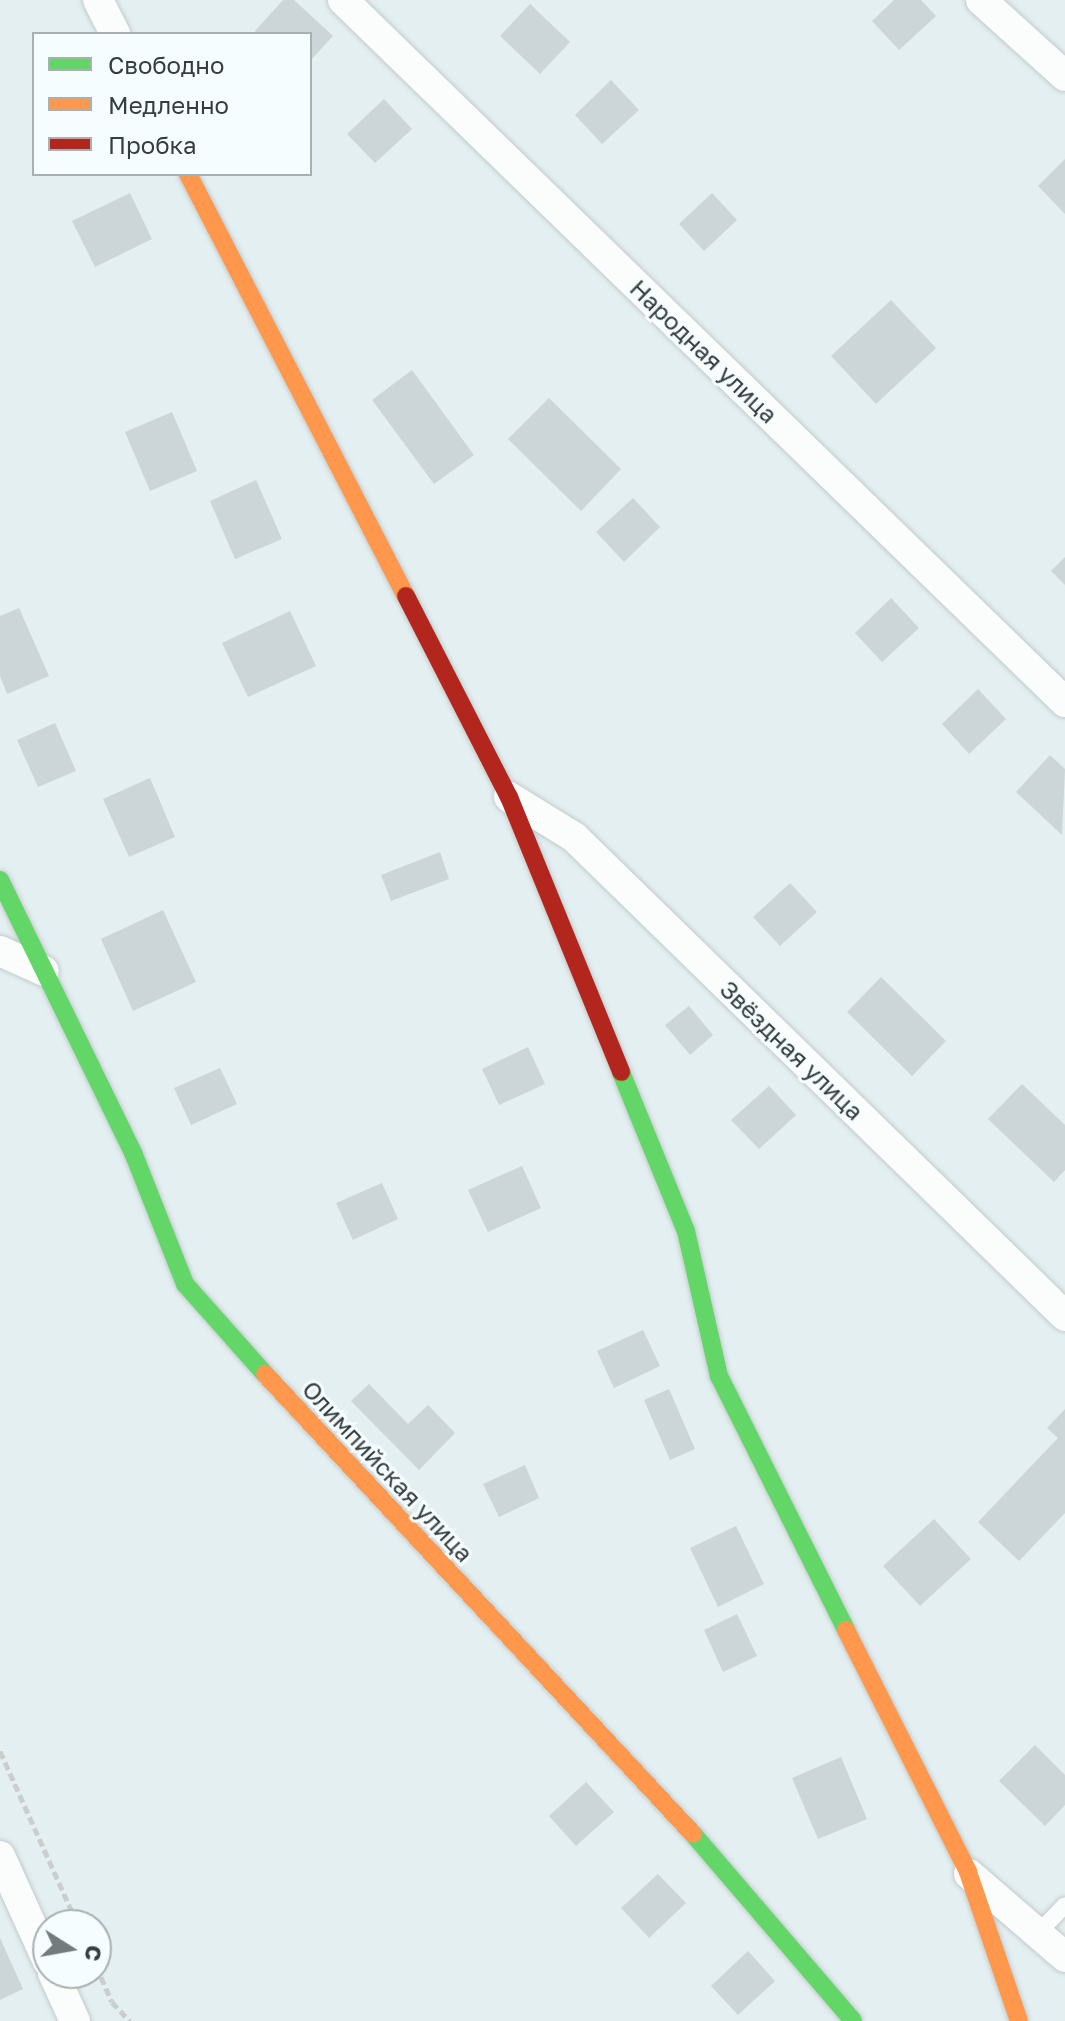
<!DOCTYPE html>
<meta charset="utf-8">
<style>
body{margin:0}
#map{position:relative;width:1065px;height:2021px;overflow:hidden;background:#e4eff1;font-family:"Golos Text",sans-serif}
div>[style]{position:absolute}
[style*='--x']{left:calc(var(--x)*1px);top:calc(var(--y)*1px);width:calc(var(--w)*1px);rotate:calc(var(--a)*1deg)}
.building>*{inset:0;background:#ccd5d7}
.path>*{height:5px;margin-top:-2.5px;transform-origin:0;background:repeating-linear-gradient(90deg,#cbcecf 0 8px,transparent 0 12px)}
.roads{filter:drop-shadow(0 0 2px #c2cbcc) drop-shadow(0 0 2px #c2cbcc)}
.lane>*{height:16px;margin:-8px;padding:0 8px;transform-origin:8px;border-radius:8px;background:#fbfdfd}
.street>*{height:30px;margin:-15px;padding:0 15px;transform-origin:15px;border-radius:15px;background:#fbfdfd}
.fast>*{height:18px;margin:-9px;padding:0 9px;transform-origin:9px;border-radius:9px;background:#63d668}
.slow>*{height:18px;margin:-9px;padding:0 9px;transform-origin:9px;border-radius:9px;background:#ff974d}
.jam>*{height:18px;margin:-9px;padding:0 9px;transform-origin:9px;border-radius:9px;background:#b3261e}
span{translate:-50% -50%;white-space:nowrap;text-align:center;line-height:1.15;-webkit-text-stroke:6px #f5fdff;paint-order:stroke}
.street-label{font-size:24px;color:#363d3f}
.legend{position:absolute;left:32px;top:32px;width:280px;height:144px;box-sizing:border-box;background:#f5fdff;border:2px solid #a9b0b2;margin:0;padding:10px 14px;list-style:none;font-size:24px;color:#363d3f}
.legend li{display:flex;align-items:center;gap:16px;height:40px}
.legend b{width:40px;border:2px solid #a9b0b2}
.north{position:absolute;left:32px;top:1909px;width:80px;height:80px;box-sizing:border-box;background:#f5fdff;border:2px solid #a9b0b2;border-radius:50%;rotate:101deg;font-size:22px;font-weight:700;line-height:32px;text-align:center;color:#363d3f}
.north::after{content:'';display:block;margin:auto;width:28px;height:36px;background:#737b7d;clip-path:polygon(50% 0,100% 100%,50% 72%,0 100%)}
</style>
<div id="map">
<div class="building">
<div style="clip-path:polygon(283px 0,294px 0,333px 36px,310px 61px,310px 34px,258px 34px,255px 31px)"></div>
<div style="clip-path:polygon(894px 0,921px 0,936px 16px,899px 50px,872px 21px)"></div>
<div style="clip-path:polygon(530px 4px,570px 42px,540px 74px,500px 36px)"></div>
<div style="clip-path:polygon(611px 80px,639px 110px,602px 144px,575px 115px)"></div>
<div style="clip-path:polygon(384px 99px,412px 129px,375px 163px,347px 134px)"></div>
<div style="clip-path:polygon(1065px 159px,1065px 214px,1038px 186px)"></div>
<div style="clip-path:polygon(130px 193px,152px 239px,95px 267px,72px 221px)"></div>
<div style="clip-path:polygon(712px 193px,737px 220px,704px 251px,679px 224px)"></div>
<div style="clip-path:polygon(891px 300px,936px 348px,876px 404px,831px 356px)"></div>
<div style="clip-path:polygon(412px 370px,474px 455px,434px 484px,372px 400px)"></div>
<div style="clip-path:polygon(549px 398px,621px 469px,581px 511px,508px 439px)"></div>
<div style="clip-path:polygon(172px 412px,197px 471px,150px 491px,125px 432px)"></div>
<div style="clip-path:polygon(256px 480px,282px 539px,235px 559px,210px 501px)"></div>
<div style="clip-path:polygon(633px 498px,660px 527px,624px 562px,596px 532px)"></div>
<div style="clip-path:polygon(1065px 557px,1065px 585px,1051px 571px)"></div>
<div style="clip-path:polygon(891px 598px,919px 628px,882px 662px,855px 633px)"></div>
<div style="clip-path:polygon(19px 608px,49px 676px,7px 694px,0 676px,0 616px)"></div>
<div style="clip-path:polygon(290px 611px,316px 666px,248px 697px,222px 643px)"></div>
<div style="clip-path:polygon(978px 689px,1006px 719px,969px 754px,942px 724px)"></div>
<div style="clip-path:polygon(55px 723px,76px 771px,38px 787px,17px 740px)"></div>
<div style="clip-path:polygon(1050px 755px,1065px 769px,1062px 835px,1016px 792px)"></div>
<div style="clip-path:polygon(150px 778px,175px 837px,129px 857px,103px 799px)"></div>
<div style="clip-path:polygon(440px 852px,449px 879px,391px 901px,381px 875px)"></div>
<div style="clip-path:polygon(790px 883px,817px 912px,780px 946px,753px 917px)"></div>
<div style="clip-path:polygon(163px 910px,196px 982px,133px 1011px,101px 939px)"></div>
<div style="clip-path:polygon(881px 977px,946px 1041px,912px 1076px,847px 1012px)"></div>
<div style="clip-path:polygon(689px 1006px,713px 1035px,690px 1055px,665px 1025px)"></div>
<div style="clip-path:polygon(528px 1047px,545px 1084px,499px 1105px,482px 1069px)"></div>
<div style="clip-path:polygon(220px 1068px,237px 1104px,191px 1125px,174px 1088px)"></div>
<div style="clip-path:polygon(1022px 1084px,1065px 1125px,1065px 1170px,1054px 1182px,988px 1119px)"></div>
<div style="clip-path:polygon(769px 1086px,796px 1115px,759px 1149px,731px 1120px)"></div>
<div style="clip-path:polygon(522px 1166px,541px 1208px,488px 1232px,468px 1190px)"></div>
<div style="clip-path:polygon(382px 1183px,398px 1219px,353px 1240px,336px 1203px)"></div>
<div style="clip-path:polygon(643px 1330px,660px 1366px,614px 1388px,597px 1351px)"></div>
<div style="clip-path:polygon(369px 1384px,408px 1424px,428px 1405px,455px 1433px,419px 1470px,351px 1401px)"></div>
<div style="clip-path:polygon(669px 1389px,695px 1449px,670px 1460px,644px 1400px)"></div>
<div style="clip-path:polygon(1065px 1409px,1065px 1513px,1019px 1561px,978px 1522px,1058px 1438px,1047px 1428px)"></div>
<div style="clip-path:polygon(525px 1465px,539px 1498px,499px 1517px,483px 1484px)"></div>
<div style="clip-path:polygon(934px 1519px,971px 1559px,920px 1606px,883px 1566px)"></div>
<div style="clip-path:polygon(736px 1526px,764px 1584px,718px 1607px,690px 1548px)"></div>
<div style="clip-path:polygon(737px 1614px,757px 1656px,723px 1672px,704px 1630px)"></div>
<div style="clip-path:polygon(1035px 1745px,1065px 1775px,1065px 1805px,1045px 1826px,999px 1781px)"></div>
<div style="clip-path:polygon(841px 1757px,867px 1819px,818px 1839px,792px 1778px)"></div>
<div style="clip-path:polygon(586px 1782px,614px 1812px,576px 1846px,549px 1816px)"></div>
<div style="clip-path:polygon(658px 1874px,686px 1903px,649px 1938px,621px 1908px)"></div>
<div style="clip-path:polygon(0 1938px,23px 1989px,0 2000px)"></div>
<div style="clip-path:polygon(748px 1951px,775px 1981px,738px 2015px,711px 1986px)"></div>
</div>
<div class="path">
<div style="--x:0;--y:1751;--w:191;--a:65.9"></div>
<div style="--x:96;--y:1966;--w:39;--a:66"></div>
<div style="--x:112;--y:2002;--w:26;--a:47"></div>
</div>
<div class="roads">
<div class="lane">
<div style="--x:1039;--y:1932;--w:37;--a:-46"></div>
</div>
<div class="street">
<div style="--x:98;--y:0;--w:38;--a:63"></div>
<div style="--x:343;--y:0;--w:1007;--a:44.2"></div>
<div style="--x:981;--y:0;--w:113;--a:42.1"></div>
<div style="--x:509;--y:797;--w:76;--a:31.6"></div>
<div style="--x:574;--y:837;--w:686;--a:44.29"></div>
<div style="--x:0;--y:951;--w:48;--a:24.4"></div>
<div style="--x:0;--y:1856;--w:116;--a:65.6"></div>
<div style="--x:969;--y:1874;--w:127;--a:40.8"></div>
<div style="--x:53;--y:1973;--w:53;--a:65.4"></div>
</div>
<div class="fast">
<div style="--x:0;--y:880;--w:306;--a:64"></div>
<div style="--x:134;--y:1155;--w:139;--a:68.4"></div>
<div style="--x:185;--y:1284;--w:120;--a:48.4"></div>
<div style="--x:621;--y:1072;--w:172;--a:67.8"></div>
<div style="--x:686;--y:1231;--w:149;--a:77.2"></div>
<div style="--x:719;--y:1376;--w:284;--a:63.4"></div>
<div style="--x:693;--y:1834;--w:246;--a:49.4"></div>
</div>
<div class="slow">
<div style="--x:188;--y:174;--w:475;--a:62.7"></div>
<div style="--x:265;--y:1374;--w:628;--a:47.06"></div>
<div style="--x:846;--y:1630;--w:271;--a:63.2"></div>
<div style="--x:968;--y:1872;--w:157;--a:71.1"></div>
</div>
<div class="jam">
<div style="--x:406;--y:596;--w:226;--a:62.9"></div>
<div style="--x:509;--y:797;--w:297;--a:67.8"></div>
</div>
</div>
<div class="street-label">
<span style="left:704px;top:351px;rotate:44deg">Народная улица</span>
<span style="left:792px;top:1050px;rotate:44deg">Звёздная улица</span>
<span style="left:388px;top:1471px;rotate:47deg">Олимпийская улица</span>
</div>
<ul class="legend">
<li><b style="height:10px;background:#63d668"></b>Свободно</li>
<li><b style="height:10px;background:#ff974d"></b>Медленно</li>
<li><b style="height:10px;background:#b3261e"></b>Пробка</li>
</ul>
<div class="north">С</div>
</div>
